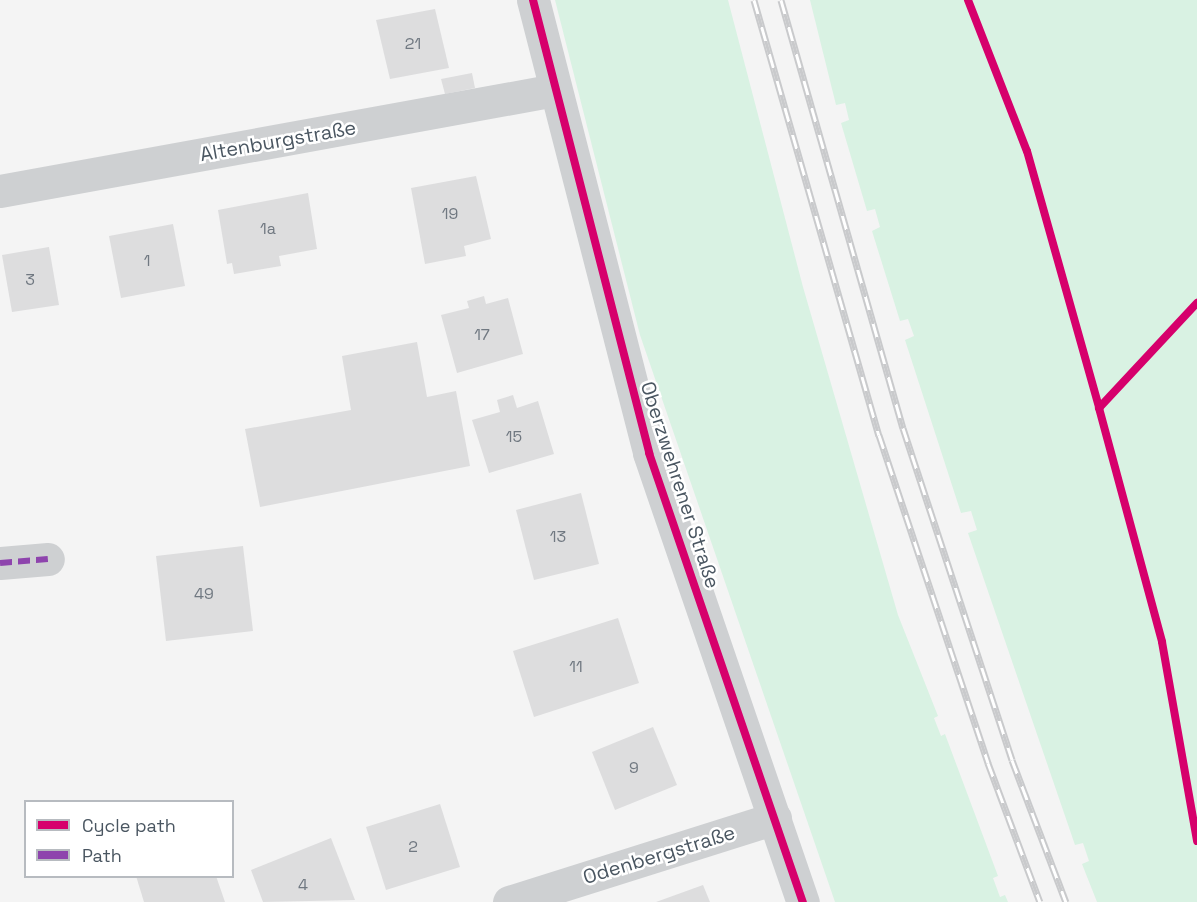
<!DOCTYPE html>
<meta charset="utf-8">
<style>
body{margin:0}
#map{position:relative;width:1197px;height:902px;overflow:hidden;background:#f4f4f4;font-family:"Space Grotesk",sans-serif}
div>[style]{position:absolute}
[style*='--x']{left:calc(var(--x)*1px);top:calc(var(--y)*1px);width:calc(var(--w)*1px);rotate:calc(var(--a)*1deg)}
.green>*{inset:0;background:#d9f2e3}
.building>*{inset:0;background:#ddddde}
.minor>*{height:33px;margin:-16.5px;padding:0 16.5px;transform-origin:16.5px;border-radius:16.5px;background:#ced0d2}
.rail>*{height:7px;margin-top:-3.5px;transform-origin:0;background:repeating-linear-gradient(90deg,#fff 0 14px,#c9cacc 0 28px);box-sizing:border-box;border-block:2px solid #c9cacc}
.quiet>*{height:6px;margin-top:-3px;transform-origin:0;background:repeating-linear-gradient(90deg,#8e44ad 0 12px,transparent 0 18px)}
.cycleway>*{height:8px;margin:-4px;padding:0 4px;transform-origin:4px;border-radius:4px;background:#d6006c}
span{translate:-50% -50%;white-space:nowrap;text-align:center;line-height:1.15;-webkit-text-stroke:5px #fff;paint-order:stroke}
.number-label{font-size:16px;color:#707881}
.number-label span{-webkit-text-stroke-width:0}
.street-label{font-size:20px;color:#4a5661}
.legend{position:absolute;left:24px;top:800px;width:210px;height:78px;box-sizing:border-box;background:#fff;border:2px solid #b7bbc0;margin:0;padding:8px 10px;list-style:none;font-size:18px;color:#4a5661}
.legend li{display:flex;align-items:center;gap:12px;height:30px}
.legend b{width:30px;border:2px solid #b7bbc0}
</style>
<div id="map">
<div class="green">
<div style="clip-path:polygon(555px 0,728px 0,803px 287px,898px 615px,938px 716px,934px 718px,941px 736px,945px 734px,998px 876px,993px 878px,1000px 897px,1005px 895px,1008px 902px,835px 902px,640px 335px)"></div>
<div style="clip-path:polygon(810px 0,1197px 0,1197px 902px,1097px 902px,1082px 864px,1089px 861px,1083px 843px,1075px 845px,968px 533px,977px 530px,971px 511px,961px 513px,905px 340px,914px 336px,908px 319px,900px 321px,872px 231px,880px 227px,875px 209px,867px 211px,841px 123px,849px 120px,845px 103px,836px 105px)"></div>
</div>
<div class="building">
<div style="clip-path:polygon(435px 9px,449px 68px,390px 79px,376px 20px)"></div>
<div style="clip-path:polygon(472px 73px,475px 88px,445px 94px,441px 79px)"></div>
<div style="clip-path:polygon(476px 176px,491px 239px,464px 246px,466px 256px,425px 264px,411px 188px)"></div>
<div style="clip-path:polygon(308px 193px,317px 249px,279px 256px,281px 266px,234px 274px,232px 263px,227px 264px,218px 210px)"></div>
<div style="clip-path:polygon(173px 224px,185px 286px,121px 298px,109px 236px)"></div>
<div style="clip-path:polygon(49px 247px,59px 305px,12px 312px,2px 255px)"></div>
<div style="clip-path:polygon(484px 296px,486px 304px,508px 298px,523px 354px,457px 373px,441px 315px,469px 308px,467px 301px)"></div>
<div style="clip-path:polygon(417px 342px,427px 397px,456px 391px,470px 466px,260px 507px,245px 429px,351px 410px,342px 356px)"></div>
<div style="clip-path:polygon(513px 395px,517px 408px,538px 401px,554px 454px,489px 473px,472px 420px,500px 412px,497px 400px)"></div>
<div style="clip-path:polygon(581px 493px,599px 564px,534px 580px,516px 510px)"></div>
<div style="clip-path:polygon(243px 546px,253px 631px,166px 641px,156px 556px)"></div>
<div style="clip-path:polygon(618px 618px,639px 683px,534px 717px,513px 651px)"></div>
<div style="clip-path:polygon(653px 727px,677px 785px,615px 810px,592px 752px)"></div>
<div style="clip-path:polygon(440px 804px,460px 867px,386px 890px,366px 827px)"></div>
<div style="clip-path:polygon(331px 838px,355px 900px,263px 902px,251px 870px)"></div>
<div style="clip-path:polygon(136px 876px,216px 876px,225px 902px,144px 902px)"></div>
<div style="clip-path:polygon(703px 885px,710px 902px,656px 902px)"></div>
</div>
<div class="minor">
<div style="--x:533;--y:0;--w:468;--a:75.6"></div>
<div style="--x:649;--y:453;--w:475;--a:71.1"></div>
<div style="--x:0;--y:191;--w:564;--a:-10.31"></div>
<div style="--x:0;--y:563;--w:48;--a:-4.8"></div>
<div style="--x:509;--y:902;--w:279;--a:-17.5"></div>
</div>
<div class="rail">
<div style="--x:754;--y:0;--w:453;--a:74"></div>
<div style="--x:879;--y:435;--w:346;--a:71.6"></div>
<div style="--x:988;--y:763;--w:148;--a:69.5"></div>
<div style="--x:781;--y:0;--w:445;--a:74.1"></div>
<div style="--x:903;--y:428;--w:349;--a:71.8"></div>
<div style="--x:1012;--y:760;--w:152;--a:69.2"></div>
</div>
<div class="quiet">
<div style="--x:0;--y:563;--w:48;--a:-4.8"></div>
</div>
<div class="cycleway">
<div style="--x:533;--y:0;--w:468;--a:75.6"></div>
<div style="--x:649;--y:453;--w:475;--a:71.1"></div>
<div style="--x:968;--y:0;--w:162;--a:68.7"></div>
<div style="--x:1027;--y:151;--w:267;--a:74.3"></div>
<div style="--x:1099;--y:408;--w:242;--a:74.9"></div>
<div style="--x:1162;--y:642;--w:202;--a:80"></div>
<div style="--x:1099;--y:408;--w:144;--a:-47"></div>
</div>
<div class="number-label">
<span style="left:413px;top:44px">21</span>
<span style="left:450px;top:214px">19</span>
<span style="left:268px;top:229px">1a</span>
<span style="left:147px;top:261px">1</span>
<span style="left:30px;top:280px">3</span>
<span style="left:482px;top:335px">17</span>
<span style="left:514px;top:437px">15</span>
<span style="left:558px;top:537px">13</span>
<span style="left:204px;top:594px">49</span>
<span style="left:576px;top:667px">11</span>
<span style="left:634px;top:768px">9</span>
<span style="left:413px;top:847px">2</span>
<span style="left:303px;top:885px">4</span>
</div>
<div class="street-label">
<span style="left:278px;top:141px;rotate:-10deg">Altenburgstraße</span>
<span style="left:680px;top:485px;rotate:72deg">Oberzwehrener Straße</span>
<span style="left:659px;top:855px;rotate:-17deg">Odenbergstraße</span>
</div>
<ul class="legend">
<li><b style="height:8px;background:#d6006c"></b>Cycle path</li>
<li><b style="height:8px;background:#8e44ad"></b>Path</li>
</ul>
</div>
